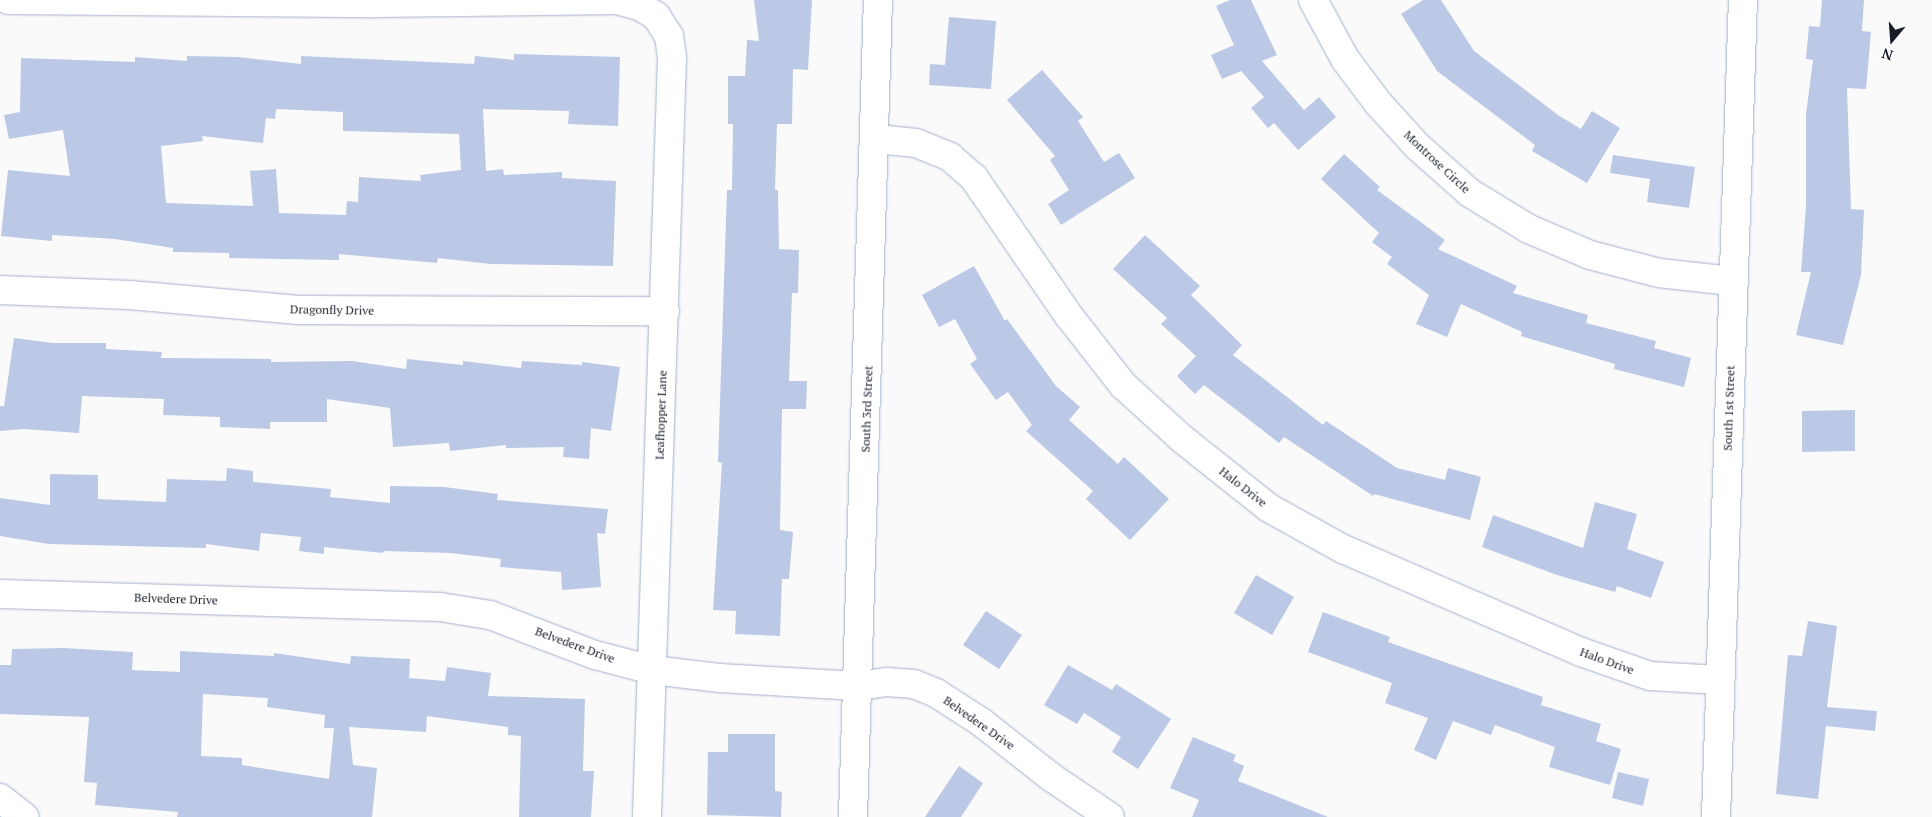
<!DOCTYPE html>
<style>
body{margin:0}
#map{position:relative;width:1932px;height:817px;overflow:hidden;background:#fafafa;font-family:"PT Serif",serif}
div>[style]{position:absolute}
[style*='--x']{left:calc(var(--x)*1px);top:calc(var(--y)*1px);width:calc(var(--w)*1px);rotate:calc(var(--a)*1deg)}
.building>*{inset:0;background:#bbc8e6}
.roads{filter:drop-shadow(0 0 1px #a4b0cd) drop-shadow(0 0 1px #a4b0cd)}
.minor>*{height:28px;margin:-14px;padding:0 14px;transform-origin:14px;border-radius:14px;background:#fff}
span{translate:-50% -50%;white-space:nowrap;text-align:center;line-height:1.15;-webkit-text-stroke:4px #fff;paint-order:stroke}
.street-label{font-size:12px;color:#171c27}
.north{position:absolute;left:1867px;top:15px;width:50px;height:50px;-webkit-text-stroke:4px #fff;paint-order:stroke;rotate:198deg;font-size:14px;font-weight:700;line-height:20px;text-align:center;color:#171c27}
.north::after{content:'';display:block;margin:auto;width:18px;height:22px;background:#171c27;clip-path:polygon(50% 0,100% 100%,50% 72%,0 100%)}
</style>
<div id="map">
<div class="building">
<div style="clip-path:polygon(754px 0,812px 0,808px 70px,793px 69px,792px 124px,777px 124px,775px 190px,778px 190px,779px 249px,799px 250px,798px 293px,792px 293px,789px 381px,807px 381px,806px 409px,782px 409px,780px 530px,793px 532px,789px 579px,782px 579px,780px 636px,735px 634px,736px 611px,713px 610px,722px 463px,718px 462px,727px 190px,732px 190px,733px 124px,728px 124px,728px 76px,745px 76px,747px 40px,759px 41px)"></div>
<div style="clip-path:polygon(1230px 0,1251px 0,1277px 55px,1262px 61px,1304px 110px,1319px 97px,1336px 117px,1298px 150px,1274px 123px,1268px 128px,1251px 108px,1264px 97px,1241px 71px,1222px 79px,1211px 55px,1234px 45px,1216px 6px)"></div>
<div style="clip-path:polygon(1423px 0,1441px 0,1474px 51px,1558px 115px,1581px 129px,1592px 111px,1620px 128px,1587px 183px,1532px 151px,1535px 145px,1437px 71px,1401px 14px)"></div>
<div style="clip-path:polygon(1822px 0,1864px 0,1862px 31px,1871px 32px,1866px 89px,1847px 88px,1851px 209px,1864px 210px,1861px 275px,1843px 345px,1796px 335px,1811px 272px,1801px 272px,1806px 206px,1806px 114px,1813px 60px,1806px 59px,1809px 26px,1820px 27px)"></div>
<div style="clip-path:polygon(949px 17px,996px 21px,991px 89px,929px 85px,930px 64px,945px 65px)"></div>
<div style="clip-path:polygon(evenodd,514px 54px,620px 57px,618px 126px,568px 124px,569px 111px,483px 109px,486px 171px,503px 169px,504px 175px,562px 172px,562px 178px,616px 181px,613px 266px,490px 264px,438px 258px,437px 263px,339px 254px,339px 260px,229px 258px,229px 253px,173px 252px,173px 248px,115px 239px,52px 235px,52px 241px,1px 236px,8px 170px,70px 176px,63px 130px,9px 139px,4px 115px,20px 112px,21px 58px,135px 62px,135px 57px,187px 61px,187px 56px,237px 57px,301px 64px,301px 56px,474px 64px,475px 56px,514px 60px,514px 54px,276px 109px,343px 112px,343px 131px,459px 134px,461px 170px,420px 175px,421px 181px,359px 177px,358px 202px,347px 201px,346px 215px,279px 213px,276px 169px,250px 171px,253px 206px,166px 203px,161px 146px,203px 141px,202px 136px,263px 143px,266px 118px,275px 119px,276px 109px)"></div>
<div style="clip-path:polygon(1042px 70px,1083px 117px,1078px 121px,1104px 162px,1119px 153px,1135px 178px,1061px 225px,1048px 204px,1069px 190px,1050px 160px,1055px 156px,1007px 100px)"></div>
<div style="clip-path:polygon(1344px 154px,1380px 187px,1377px 190px,1445px 240px,1438px 249px,1517px 286px,1513px 293px,1588px 315px,1586px 323px,1656px 341px,1654px 348px,1691px 358px,1684px 387px,1614px 369px,1615px 364px,1521px 336px,1522px 332px,1461px 304px,1447px 337px,1416px 324px,1429px 295px,1387px 264px,1392px 257px,1372px 242px,1379px 233px,1321px 179px)"></div>
<div style="clip-path:polygon(1613px 155px,1695px 167px,1689px 208px,1647px 202px,1650px 179px,1610px 173px)"></div>
<div style="clip-path:polygon(1145px 235px,1200px 286px,1191px 295px,1242px 345px,1233px 355px,1323px 425px,1326px 421px,1397px 468px,1445px 480px,1448px 468px,1481px 477px,1470px 520px,1374px 494px,1373px 496px,1284px 437px,1279px 443px,1204px 385px,1195px 394px,1177px 376px,1196px 356px,1161px 324px,1167px 318px,1113px 269px)"></div>
<div style="clip-path:polygon(974px 266px,1005px 321px,1007px 319px,1056px 386px,1080px 407px,1069px 420px,1118px 464px,1124px 457px,1169px 499px,1130px 540px,1086px 499px,1093px 491px,1026px 431px,1032px 425px,1008px 392px,996px 400px,970px 364px,977px 359px,955px 319px,939px 327px,922px 295px)"></div>
<div style="clip-path:polygon(14px 338px,53px 343px,106px 343px,106px 349px,162px 352px,161px 358px,271px 359px,271px 362px,352px 361px,406px 369px,407px 359px,463px 365px,463px 361px,521px 368px,522px 361px,582px 365px,582px 362px,620px 367px,611px 431px,591px 428px,589px 459px,563px 457px,564px 447px,506px 448px,506px 445px,450px 451px,449px 443px,393px 447px,390px 408px,327px 399px,327px 422px,270px 422px,270px 429px,220px 427px,220px 417px,163px 415px,164px 399px,82px 396px,79px 433px,23px 429px,0 431px,0 406px,4px 406px)"></div>
<div style="clip-path:polygon(1855px 410px,1855px 451px,1802px 452px,1802px 411px)"></div>
<div style="clip-path:polygon(227px 468px,253px 471px,253px 482px,331px 489px,330px 497px,390px 503px,390px 486px,444px 487px,498px 494px,497px 500px,608px 509px,605px 534px,597px 533px,601px 587px,562px 590px,561px 572px,500px 567px,501px 559px,450px 553px,384px 551px,383px 553px,324px 547px,324px 554px,299px 551px,301px 537px,261px 533px,259px 551px,206px 544px,206px 548px,49px 544px,0 536px,0 498px,50px 505px,50px 474px,98px 475px,98px 499px,166px 502px,167px 479px,226px 481px)"></div>
<div style="clip-path:polygon(1595px 502px,1637px 514px,1627px 549px,1664px 562px,1651px 598px,1617px 586px,1615px 592px,1557px 575px,1482px 547px,1493px 515px,1583px 548px)"></div>
<div style="clip-path:polygon(1256px 575px,1294px 597px,1272px 635px,1234px 613px)"></div>
<div style="clip-path:polygon(986px 611px,1022px 635px,999px 669px,963px 645px)"></div>
<div style="clip-path:polygon(1323px 612px,1390px 637px,1388px 642px,1543px 697px,1541px 705px,1601px 724px,1596px 741px,1621px 749px,1610px 785px,1549px 767px,1555px 747px,1495px 725px,1491px 735px,1453px 721px,1436px 760px,1414px 750px,1428px 718px,1385px 703px,1392px 683px,1308px 652px)"></div>
<div style="clip-path:polygon(1808px 621px,1837px 626px,1827px 707px,1877px 711px,1875px 731px,1826px 726px,1818px 799px,1776px 794px,1788px 655px,1802px 656px)"></div>
<div style="clip-path:polygon(evenodd,64px 648px,133px 652px,132px 670px,180px 672px,180px 651px,274px 656px,274px 653px,350px 664px,351px 656px,410px 659px,409px 678px,445px 681px,447px 667px,491px 673px,488px 696px,585px 699px,583px 771px,594px 771px,591px 817px,519px 817px,521px 736px,508px 735px,508px 727px,427px 716px,426px 732px,349px 727px,353px 765px,377px 768px,372px 817px,177px 817px,178px 812px,95px 805px,97px 783px,84px 782px,89px 717px,0 714px,0 665px,11px 665px,12px 649px,64px 648px,203px 694px,268px 698px,267px 707px,325px 715px,324px 728px,334px 728px,329px 779px,242px 765px,242px 758px,201px 756px,203px 694px)"></div>
<div style="clip-path:polygon(1068px 665px,1112px 690px,1116px 684px,1171px 719px,1138px 769px,1112px 752px,1121px 737px,1084px 713px,1077px 724px,1044px 705px)"></div>
<div style="clip-path:polygon(728px 734px,775px 734px,775px 791px,782px 792px,781px 817px,707px 815px,708px 752px,728px 752px)"></div>
<div style="clip-path:polygon(1193px 737px,1236px 755px,1233px 761px,1244px 766px,1238px 781px,1328px 817px,1192px 817px,1199px 800px,1170px 788px)"></div>
<div style="clip-path:polygon(959px 766px,983px 783px,961px 817px,925px 817px)"></div>
<div style="clip-path:polygon(1618px 772px,1649px 779px,1643px 806px,1612px 798px)"></div>
</div>
<div class="roads">
<div class="minor">
<div style="--x:8;--y:0;--w:367;--a:0.5"></div>
<div style="--x:375;--y:3;--w:242;--a:-0.7"></div>
<div style="--x:617;--y:0;--w:23;--a:15"></div>
<div style="--x:639;--y:6;--w:20;--a:30"></div>
<div style="--x:656;--y:16;--w:24;--a:57"></div>
<div style="--x:669;--y:36;--w:22;--a:82"></div>
<div style="--x:672;--y:58;--w:759;--a:91.89"></div>
<div style="--x:1313;--y:0;--w:67;--a:61.5"></div>
<div style="--x:1345;--y:59;--w:55;--a:53.1"></div>
<div style="--x:1378;--y:103;--w:58;--a:47.8"></div>
<div style="--x:1417;--y:146;--w:71;--a:41.6"></div>
<div style="--x:1470;--y:193;--w:69;--a:31.4"></div>
<div style="--x:1529;--y:229;--w:66;--a:23.1"></div>
<div style="--x:1590;--y:255;--w:71;--a:14.6"></div>
<div style="--x:1659;--y:273;--w:73;--a:6.3"></div>
<div style="--x:876;--y:139;--w:40;--a:5.7"></div>
<div style="--x:916;--y:143;--w:37;--a:22"></div>
<div style="--x:950;--y:157;--w:32;--a:41"></div>
<div style="--x:974;--y:178;--w:168;--a:55.5"></div>
<div style="--x:1069;--y:316;--w:88;--a:52"></div>
<div style="--x:1123;--y:385;--w:79;--a:42.4"></div>
<div style="--x:1181;--y:438;--w:112;--a:38.5"></div>
<div style="--x:1269;--y:508;--w:85;--a:29"></div>
<div style="--x:1343;--y:549;--w:259;--a:23.4"></div>
<div style="--x:1581;--y:652;--w:73;--a:19.2"></div>
<div style="--x:1650;--y:676;--w:70;--a:3.3"></div>
<div style="--x:0;--y:290;--w:130;--a:2.2"></div>
<div style="--x:130;--y:295;--w:169;--a:5.1"></div>
<div style="--x:298;--y:310;--w:367;--a:0.2"></div>
<div style="--x:0;--y:594;--w:440;--a:1.7"></div>
<div style="--x:440;--y:607;--w:51;--a:9.1"></div>
<div style="--x:490;--y:615;--w:112;--a:20.9"></div>
<div style="--x:595;--y:655;--w:59;--a:14.7"></div>
<div style="--x:652;--y:670;--w:67;--a:6.8"></div>
<div style="--x:719;--y:678;--w:139;--a:3.3"></div>
<div style="--x:858;--y:686;--w:28;--a:-8"></div>
<div style="--x:886;--y:682;--w:28;--a:4"></div>
<div style="--x:914;--y:684;--w:24;--a:22"></div>
<div style="--x:936;--y:693;--w:54;--a:32.8"></div>
<div style="--x:981;--y:722;--w:89;--a:38.2"></div>
<div style="--x:1051;--y:777;--w:71;--a:34.1"></div>
<div style="--x:0;--y:798;--w:31;--a:38"></div>
<div style="--x:853;--y:817;--w:817;--a:-88.25"></div>
<div style="--x:1716;--y:817;--w:817;--a:-88.11"></div>
</div>
</div>
<div class="street-label">
<span style="left:1437px;top:162px;rotate:43deg">Montrose Circle</span>
<span style="left:332px;top:310px;rotate:1deg">Dragonfly Drive</span>
<span style="left:1729px;top:408px;rotate:-88deg">South 1st Street</span>
<span style="left:867px;top:409px;rotate:-88deg">South 3rd Street</span>
<span style="left:661px;top:415px;rotate:-88deg">Leafhopper Lane</span>
<span style="left:1243px;top:487px;rotate:38deg">Halo Drive</span>
<span style="left:176px;top:599px;rotate:2deg">Belvedere Drive</span>
<span style="left:575px;top:645px;rotate:20deg">Belvedere Drive</span>
<span style="left:1607px;top:661px;rotate:20deg">Halo Drive</span>
<span style="left:979px;top:723px;rotate:35deg">Belvedere Drive</span>
</div>
<div class="north">N</div>
</div>
